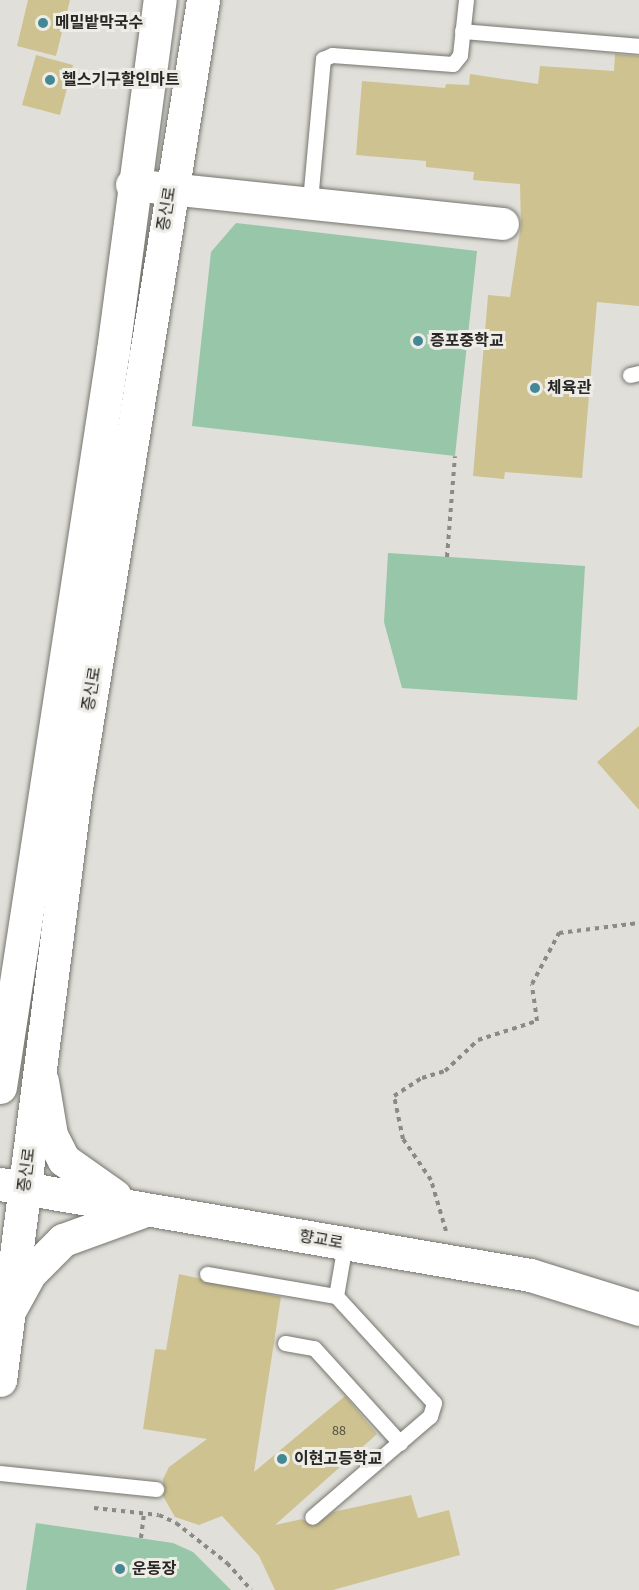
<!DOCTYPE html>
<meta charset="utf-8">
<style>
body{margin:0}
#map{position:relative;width:639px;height:1590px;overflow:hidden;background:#e0dfd9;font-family:"Source Sans 3","Noto Sans KR",sans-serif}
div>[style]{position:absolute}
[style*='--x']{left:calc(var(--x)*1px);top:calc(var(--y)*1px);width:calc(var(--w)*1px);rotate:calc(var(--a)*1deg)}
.green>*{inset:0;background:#97c6a9}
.building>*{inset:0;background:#cec390}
.path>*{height:4px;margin-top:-2px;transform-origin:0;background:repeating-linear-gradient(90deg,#8b8a86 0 4.5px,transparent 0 9px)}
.roads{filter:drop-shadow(0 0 2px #76756f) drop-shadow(0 0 2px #76756f)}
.service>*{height:15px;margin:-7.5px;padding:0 7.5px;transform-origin:7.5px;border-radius:7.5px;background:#fff}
.minor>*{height:32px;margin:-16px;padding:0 16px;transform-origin:16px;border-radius:16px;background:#fff}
.tertiary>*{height:33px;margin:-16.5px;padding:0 16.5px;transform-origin:16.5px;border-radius:16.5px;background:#fff}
.secondary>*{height:33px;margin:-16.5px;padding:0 16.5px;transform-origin:16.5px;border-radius:16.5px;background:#fff}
.dots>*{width:16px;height:16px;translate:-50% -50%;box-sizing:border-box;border:3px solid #edece6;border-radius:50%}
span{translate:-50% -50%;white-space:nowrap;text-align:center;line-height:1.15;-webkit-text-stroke:6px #edece6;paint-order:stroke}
.number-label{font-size:14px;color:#524e40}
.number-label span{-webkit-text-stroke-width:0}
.poi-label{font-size:16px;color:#282725;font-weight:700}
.left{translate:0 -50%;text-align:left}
.street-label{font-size:16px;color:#282725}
</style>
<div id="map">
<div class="green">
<div style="clip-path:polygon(236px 223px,477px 251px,455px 456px,192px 426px,211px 252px)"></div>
<div style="clip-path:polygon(388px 553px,585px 566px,577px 700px,402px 688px,384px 622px)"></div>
<div style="clip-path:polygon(36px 1523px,173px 1543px,193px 1552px,231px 1590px,26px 1590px)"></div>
</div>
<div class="building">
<div style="clip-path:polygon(28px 0,70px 0,56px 56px,17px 46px)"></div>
<div style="clip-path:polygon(615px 54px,639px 56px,639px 306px,597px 302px,582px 478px,505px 472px,504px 479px,473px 476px,488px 295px,510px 297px,521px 225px,520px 184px,473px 180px,474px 172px,426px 167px,426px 161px,356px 155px,362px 81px,445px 88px,446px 84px,469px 85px,470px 74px,538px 84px,540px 66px,614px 71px)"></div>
<div style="clip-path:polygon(36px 55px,73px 65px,60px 115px,22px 105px)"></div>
<div style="clip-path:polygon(639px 726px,639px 810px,597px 762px)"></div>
<div style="clip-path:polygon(179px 1274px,281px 1297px,254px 1472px,345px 1396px,377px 1434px,275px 1525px,302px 1519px,314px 1526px,333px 1512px,411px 1495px,418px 1518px,449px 1510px,460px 1555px,333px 1590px,275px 1590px,259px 1556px,222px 1516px,199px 1525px,175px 1517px,163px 1496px,163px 1479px,169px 1467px,207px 1439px,143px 1429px,155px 1349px,166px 1350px)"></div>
</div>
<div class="path">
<div style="--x:447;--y:557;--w:101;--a:-85.5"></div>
<div style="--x:446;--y:1231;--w:53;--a:-106.4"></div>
<div style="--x:431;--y:1180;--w:50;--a:-124.3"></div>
<div style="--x:403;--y:1139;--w:44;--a:-101.8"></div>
<div style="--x:394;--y:1096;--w:33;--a:-33"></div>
<div style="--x:422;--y:1078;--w:24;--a:-17"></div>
<div style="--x:445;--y:1071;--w:45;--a:-43.2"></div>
<div style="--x:478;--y:1040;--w:62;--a:-17.9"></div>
<div style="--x:537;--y:1021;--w:37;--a:-98"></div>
<div style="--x:532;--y:984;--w:58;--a:-62.1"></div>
<div style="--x:559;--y:933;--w:81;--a:-7.1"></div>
<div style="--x:94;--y:1508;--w:65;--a:6.1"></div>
<div style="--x:159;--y:1515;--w:19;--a:25"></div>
<div style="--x:176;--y:1523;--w:65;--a:38.1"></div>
<div style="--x:227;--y:1563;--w:36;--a:48"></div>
<div style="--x:141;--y:1538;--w:26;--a:-83"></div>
</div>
<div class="roads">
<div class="service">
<div style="--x:462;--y:31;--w:178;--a:4.8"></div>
<div style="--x:310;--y:201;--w:143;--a:-84.8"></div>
<div style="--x:323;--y:59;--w:10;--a:-24"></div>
<div style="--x:332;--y:55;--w:121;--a:4.3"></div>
<div style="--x:453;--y:64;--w:11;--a:-52"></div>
<div style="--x:460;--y:55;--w:55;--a:-83.8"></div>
<div style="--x:630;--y:375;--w:9;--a:-13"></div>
<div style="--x:207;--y:1274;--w:131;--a:9.7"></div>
<div style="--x:336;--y:1296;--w:145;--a:47.5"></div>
<div style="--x:434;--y:1403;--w:14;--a:107"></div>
<div style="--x:430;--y:1416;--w:155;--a:139.4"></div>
<div style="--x:336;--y:1296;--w:53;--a:-80.2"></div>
<div style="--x:285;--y:1343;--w:29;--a:10"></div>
<div style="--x:314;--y:1348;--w:128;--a:47.8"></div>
<div style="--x:0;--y:1473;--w:157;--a:5.9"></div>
</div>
<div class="minor">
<div style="--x:132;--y:185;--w:373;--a:6"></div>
</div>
<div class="tertiary">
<div style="--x:42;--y:1081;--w:55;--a:80.5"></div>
<div style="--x:51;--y:1135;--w:28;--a:63"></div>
<div style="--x:64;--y:1160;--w:62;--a:35.2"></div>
<div style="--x:0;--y:1184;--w:538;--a:9.74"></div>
<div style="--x:530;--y:1275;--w:114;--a:17.3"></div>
<div style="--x:9;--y:1311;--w:43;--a:-61.1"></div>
<div style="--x:30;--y:1273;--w:47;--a:-45"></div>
<div style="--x:63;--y:1240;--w:82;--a:-20"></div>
</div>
<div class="secondary">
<div style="--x:0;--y:1087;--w:746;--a:-81.28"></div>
<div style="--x:113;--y:350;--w:353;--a:-82.4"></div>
<div style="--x:0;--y:1380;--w:590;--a:-82.69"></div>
<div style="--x:75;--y:795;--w:805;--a:-80.85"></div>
</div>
</div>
<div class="dots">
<div style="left:43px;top:23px;background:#438993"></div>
<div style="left:50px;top:80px;background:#438993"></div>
<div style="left:418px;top:341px;background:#438993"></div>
<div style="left:535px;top:388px;background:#438993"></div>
<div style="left:282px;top:1459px;background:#438993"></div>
<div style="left:120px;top:1569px;background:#438993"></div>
</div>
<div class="number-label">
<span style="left:339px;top:1431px">88</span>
</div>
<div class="poi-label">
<span class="left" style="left:55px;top:23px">메밀밭막국수</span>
<span class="left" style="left:62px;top:80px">헬스기구할인마트</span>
<span class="left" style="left:430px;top:341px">증포중학교</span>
<span class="left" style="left:547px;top:388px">체육관</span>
<span class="left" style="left:294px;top:1459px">이현고등학교</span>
<span class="left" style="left:132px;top:1569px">운동장</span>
</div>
<div class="street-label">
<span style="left:167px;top:209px;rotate:-81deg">증신로</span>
<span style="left:92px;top:689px;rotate:-81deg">증신로</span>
<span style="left:27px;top:1170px;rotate:-83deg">증신로</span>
<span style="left:321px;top:1240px;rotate:10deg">향교로</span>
</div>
</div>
